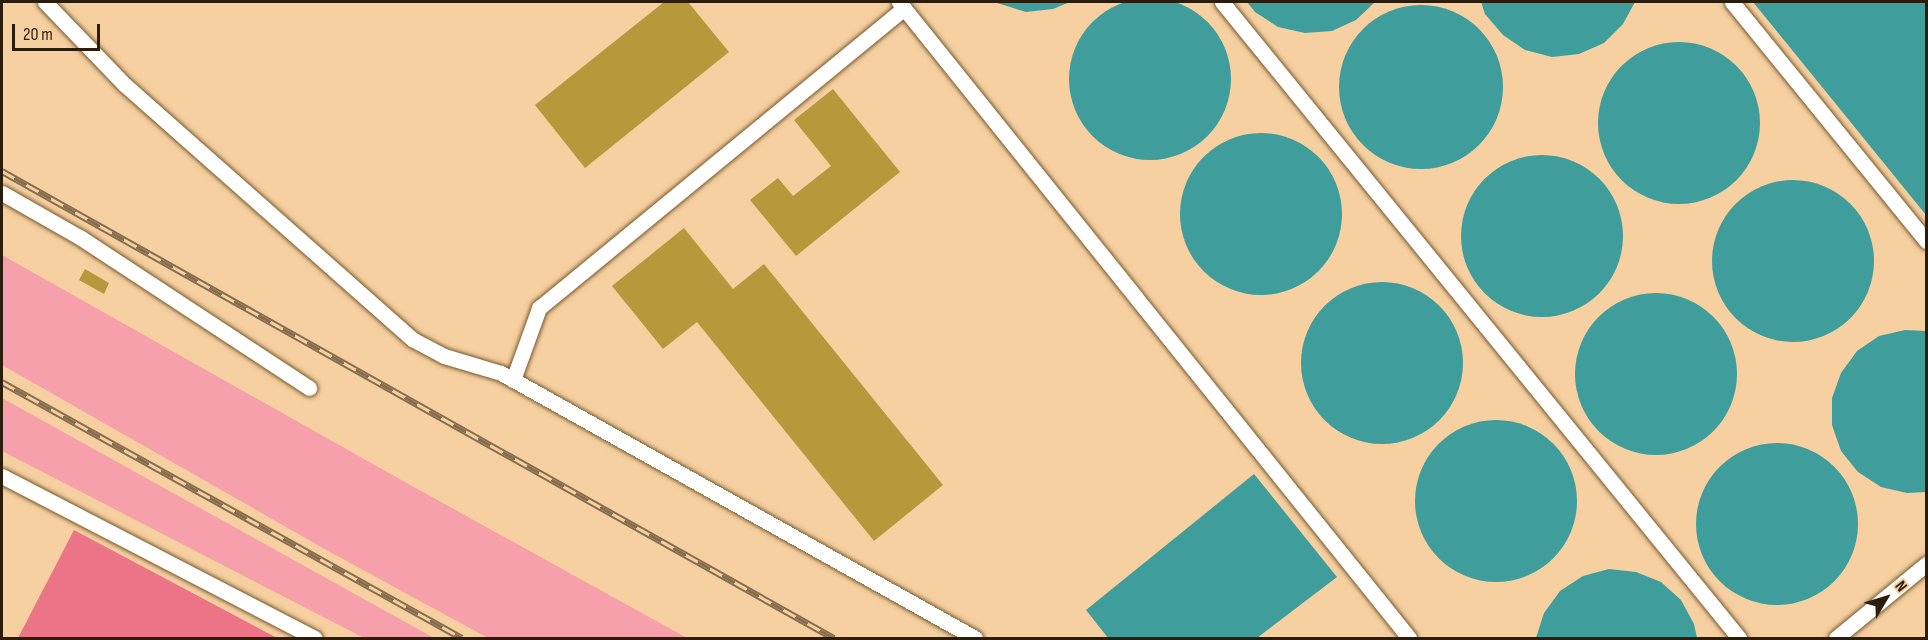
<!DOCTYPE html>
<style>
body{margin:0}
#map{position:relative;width:1928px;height:640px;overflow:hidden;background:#f6d0a1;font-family:"Sofia Sans Condensed",sans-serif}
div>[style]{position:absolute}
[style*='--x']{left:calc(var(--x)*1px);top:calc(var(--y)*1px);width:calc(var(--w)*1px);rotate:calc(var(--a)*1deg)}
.green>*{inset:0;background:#f5a0aa}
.forest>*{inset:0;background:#eb7586}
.water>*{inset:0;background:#3f9d9b}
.round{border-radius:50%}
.building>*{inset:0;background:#b5993a}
.roads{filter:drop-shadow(0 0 2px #79582c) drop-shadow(0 0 2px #79582c)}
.lane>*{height:15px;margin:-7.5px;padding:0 7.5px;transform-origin:7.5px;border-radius:7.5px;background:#fff}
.rail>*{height:7px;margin-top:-3.5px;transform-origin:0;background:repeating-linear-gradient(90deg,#f6d0a1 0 14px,#866d4e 0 28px);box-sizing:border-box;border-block:2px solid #866d4e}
span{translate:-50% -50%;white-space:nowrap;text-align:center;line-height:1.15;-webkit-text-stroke:6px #f6d0a1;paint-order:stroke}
.frame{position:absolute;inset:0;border:3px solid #2b1d0b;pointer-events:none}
.north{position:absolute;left:1856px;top:568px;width:60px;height:60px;-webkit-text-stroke:4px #f6d0a1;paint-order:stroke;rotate:52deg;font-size:16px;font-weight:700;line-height:24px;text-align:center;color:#2b1d0b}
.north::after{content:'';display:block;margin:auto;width:21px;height:27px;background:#2b1d0b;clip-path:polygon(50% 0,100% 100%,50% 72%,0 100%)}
.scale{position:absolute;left:12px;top:24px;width:88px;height:27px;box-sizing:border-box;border:3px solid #2b1d0b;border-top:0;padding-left:8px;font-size:18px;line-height:21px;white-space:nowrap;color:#2b1d0b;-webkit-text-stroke:4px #f6d0a1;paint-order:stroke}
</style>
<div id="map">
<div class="green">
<div style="clip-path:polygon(2px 255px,403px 481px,687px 638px,488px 638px,330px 552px,2px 365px)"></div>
<div style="clip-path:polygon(2px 398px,434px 638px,364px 638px,2px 451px)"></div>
</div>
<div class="forest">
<div style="clip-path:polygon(74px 530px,277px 638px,18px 638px)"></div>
</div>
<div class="water">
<div class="round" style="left:1069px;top:-2px;width:162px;height:162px"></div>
<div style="clip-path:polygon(994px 2px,1070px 2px,1053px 9px,1026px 12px)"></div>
<div style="clip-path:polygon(1247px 2px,1375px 2px,1356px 20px,1332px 31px,1305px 33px,1278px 27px,1255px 12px)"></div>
<div style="clip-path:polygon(1481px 2px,1635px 2px,1623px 24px,1604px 43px,1579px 54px,1552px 57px,1525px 50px,1503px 35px,1485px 14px)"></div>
<div style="clip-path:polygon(1753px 2px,1926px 2px,1926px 215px)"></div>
<div class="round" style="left:1339px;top:5px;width:164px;height:164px"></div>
<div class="round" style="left:1598px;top:42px;width:162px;height:162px"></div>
<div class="round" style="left:1180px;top:133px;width:162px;height:162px"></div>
<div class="round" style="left:1461px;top:155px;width:162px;height:162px"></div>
<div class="round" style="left:1712px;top:180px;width:162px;height:162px"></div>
<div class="round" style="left:1301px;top:282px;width:162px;height:162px"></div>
<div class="round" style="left:1575px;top:293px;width:162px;height:162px"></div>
<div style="clip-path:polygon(1905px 330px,1926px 331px,1926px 492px,1907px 493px,1881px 487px,1858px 472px,1841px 451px,1832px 425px,1832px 398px,1841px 373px,1857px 351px,1879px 336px)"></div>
<div class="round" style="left:1415px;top:420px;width:162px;height:162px"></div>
<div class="round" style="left:1696px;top:443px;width:162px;height:162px"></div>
<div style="clip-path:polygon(1254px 474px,1337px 577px,1257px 638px,1108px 638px,1086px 610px)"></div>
<div style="clip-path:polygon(1609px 569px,1636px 572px,1661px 582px,1681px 600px,1694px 624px,1697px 638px,1536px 638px,1544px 613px,1560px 591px,1583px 576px)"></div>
</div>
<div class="building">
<div style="clip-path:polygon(664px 2px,688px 2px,729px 52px,585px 168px,535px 105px)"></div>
<div style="clip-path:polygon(833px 89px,900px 172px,796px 256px,750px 200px,778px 178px,793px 196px,831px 166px,794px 120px)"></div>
<div style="clip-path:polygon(684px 228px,733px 289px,764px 264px,943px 485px,874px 541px,697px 322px,663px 349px,612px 286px)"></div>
<div style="clip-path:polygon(85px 269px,109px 283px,104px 294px,79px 280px)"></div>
</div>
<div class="roads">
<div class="lane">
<div style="--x:45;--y:2;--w:114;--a:46.1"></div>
<div style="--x:124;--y:84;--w:385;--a:41.5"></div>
<div style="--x:412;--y:339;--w:36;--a:28"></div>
<div style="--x:444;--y:356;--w:59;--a:16.6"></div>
<div style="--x:501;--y:373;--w:543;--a:29.21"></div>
<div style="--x:899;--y:2;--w:815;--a:51.27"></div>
<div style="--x:1222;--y:2;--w:820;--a:50.89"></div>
<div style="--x:1732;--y:2;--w:308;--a:50.9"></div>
<div style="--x:2;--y:193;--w:91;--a:29.7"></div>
<div style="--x:81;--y:238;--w:273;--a:33.3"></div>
<div style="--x:513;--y:380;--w:77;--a:-70.1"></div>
<div style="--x:539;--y:308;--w:472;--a:-39.4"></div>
<div style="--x:2;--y:476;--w:352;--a:27.4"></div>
<div style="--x:1836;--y:638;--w:117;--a:-39.4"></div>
</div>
</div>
<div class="rail">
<div style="--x:2;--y:171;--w:954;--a:29.31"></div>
<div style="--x:2;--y:382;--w:526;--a:29.1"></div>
</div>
<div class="frame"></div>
<div class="north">N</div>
<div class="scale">20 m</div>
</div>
